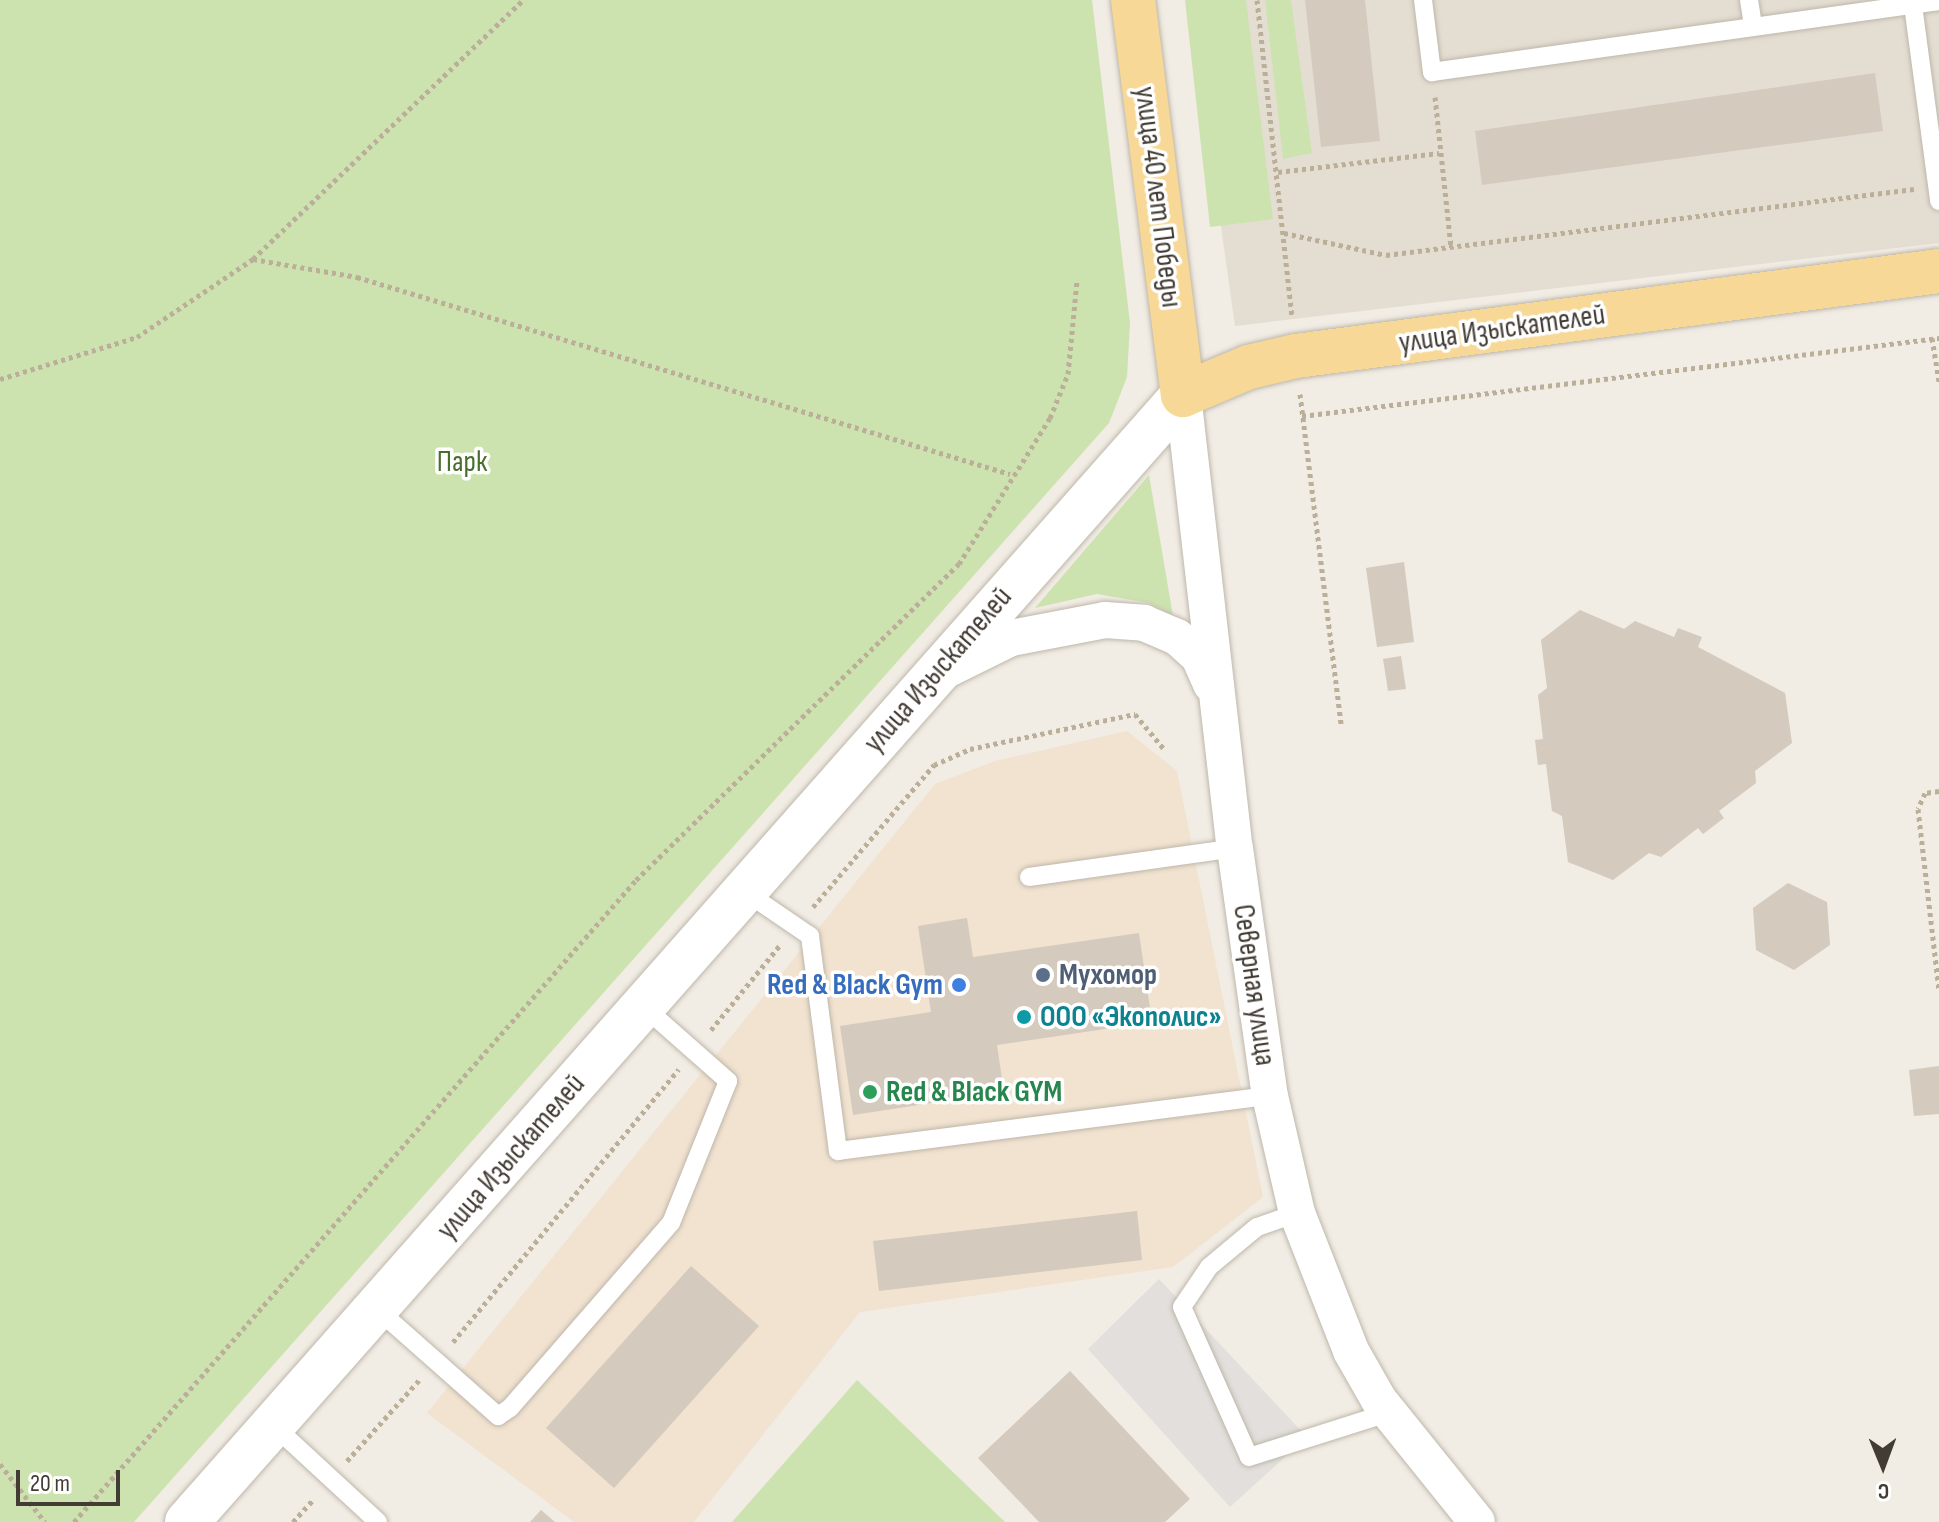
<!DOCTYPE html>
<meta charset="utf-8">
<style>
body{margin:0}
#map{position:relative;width:1939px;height:1522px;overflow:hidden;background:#f1ece4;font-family:"Sofia Sans Condensed",sans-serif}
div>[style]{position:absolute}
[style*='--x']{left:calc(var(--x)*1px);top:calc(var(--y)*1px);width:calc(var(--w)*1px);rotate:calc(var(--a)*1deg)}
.residential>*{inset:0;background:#e4ded2}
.commercial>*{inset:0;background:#f2e2d0}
.green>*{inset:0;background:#cde3af}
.parking>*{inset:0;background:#e2dfdc}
.building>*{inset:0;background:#d4cabd}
.path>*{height:5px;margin-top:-2.5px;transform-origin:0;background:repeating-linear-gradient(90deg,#bcaf99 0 4px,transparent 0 8px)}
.roads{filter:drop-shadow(0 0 2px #beb7aa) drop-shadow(0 0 2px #beb7aa)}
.service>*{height:18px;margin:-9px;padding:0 9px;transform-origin:9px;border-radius:9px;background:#fff}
.minor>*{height:36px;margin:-18px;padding:0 18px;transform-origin:18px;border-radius:18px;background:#fff}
.tertiary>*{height:44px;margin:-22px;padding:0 22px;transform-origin:22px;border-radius:22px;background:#fff}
.primary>*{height:44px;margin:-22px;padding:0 22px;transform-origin:22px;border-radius:22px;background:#f7d896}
.dots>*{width:22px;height:22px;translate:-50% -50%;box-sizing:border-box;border:4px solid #fff;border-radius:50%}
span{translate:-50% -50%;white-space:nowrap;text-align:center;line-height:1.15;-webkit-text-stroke:7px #fff;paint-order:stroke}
.street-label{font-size:30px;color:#423c34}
.park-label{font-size:30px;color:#486f2c}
.service-label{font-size:30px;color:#4e5e75;font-weight:700}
.left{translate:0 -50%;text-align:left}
.shop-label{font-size:30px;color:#366cbe;font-weight:700}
.right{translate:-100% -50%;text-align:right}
.culture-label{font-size:30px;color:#0d838f;font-weight:700}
.leisure-label{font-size:30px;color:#27864d;font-weight:700}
.north{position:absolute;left:1843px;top:1426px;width:80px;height:80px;-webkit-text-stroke:6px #fff;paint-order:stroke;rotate:179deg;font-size:22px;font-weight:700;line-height:32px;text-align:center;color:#423c34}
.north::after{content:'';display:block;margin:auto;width:28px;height:36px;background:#423c34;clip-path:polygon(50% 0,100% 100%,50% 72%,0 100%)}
.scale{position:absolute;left:16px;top:1470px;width:104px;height:36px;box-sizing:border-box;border:4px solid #423c34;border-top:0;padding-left:10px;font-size:24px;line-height:28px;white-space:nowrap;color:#423c34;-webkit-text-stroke:6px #fff;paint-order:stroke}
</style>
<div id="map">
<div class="residential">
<div style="clip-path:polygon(1189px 0,1939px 0,1939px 243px,1235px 326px)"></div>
</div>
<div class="commercial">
<div style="clip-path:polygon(1127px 731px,1177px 771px,1263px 1197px,1173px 1267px,860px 1312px,694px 1522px,574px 1522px,427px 1413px,935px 784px,995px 761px)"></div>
</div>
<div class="green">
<div style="clip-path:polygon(0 0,1092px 0,1130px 323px,1127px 377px,1109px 423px,134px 1522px,0 1522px)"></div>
<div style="clip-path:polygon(1185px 0,1246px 0,1273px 219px,1210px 227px)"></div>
<div style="clip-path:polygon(1265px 0,1291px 0,1312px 153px,1283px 159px)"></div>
<div style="clip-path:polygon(1149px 475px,1173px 616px,1149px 603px,1097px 594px,1035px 608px)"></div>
<div style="clip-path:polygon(857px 1380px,1005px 1522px,732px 1522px)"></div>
</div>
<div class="parking">
<div style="clip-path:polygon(1159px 1279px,1307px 1437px,1230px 1507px,1088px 1349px)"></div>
</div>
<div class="building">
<div style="clip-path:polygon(1305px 0,1365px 0,1380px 141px,1321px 147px)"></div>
<div style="clip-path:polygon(1875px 73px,1883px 131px,1482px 185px,1475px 131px)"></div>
<div style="clip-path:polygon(1404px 562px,1414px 642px,1377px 647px,1366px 568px)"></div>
<div style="clip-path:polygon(1580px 610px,1624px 629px,1635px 621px,1674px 637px,1678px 628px,1702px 637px,1698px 647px,1785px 693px,1792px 743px,1755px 771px,1756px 783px,1719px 811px,1724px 818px,1703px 834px,1698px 828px,1661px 857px,1649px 853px,1613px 880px,1568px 862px,1562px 816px,1552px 811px,1546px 764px,1538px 765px,1535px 740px,1543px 739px,1538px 695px,1547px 688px,1541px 640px)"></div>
<div style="clip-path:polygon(1401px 656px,1406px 689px,1388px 691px,1383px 659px)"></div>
<div style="clip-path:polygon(1788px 883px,1827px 902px,1830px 945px,1794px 970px,1756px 950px,1753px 908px)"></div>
<div style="clip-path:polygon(967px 918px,973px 957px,1139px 933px,1152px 1022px,997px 1045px,1004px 1092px,853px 1115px,840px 1026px,931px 1012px,918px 926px)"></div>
<div style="clip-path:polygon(1939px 1066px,1939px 1114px,1914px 1116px,1909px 1070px)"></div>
<div style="clip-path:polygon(1137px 1211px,1142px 1260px,879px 1291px,873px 1241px)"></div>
<div style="clip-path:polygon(691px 1266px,759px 1326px,614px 1488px,546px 1428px)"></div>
<div style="clip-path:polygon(1070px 1371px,1190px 1499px,1165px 1522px,1039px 1522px,978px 1458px)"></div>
<div style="clip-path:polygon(541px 1510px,555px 1522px,530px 1522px)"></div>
</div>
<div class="path">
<div style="--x:1257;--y:0;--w:319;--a:83.7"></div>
<div style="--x:1435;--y:97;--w:151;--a:83.9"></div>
<div style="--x:1278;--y:172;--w:162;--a:-6.7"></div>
<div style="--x:1284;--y:233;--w:104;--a:12.2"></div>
<div style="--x:1386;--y:255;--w:532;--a:-7.13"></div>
<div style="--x:253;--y:259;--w:106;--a:9.8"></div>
<div style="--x:357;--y:277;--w:682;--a:16.79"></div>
<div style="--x:1932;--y:338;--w:44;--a:80.8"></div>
<div style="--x:0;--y:379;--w:143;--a:-17"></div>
<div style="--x:137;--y:337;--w:140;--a:-33.9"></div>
<div style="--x:253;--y:259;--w:374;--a:-43.8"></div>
<div style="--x:1300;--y:394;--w:332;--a:82.9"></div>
<div style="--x:1302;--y:416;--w:642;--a:-6.98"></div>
<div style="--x:1939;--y:791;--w:14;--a:172"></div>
<div style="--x:1925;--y:793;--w:17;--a:114"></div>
<div style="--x:1918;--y:809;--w:183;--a:83.4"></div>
<div style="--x:813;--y:907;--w:187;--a:-49.6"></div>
<div style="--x:934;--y:765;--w:39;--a:-24"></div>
<div style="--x:970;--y:749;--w:169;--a:-12"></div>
<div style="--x:1135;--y:714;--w:45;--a:50.4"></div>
<div style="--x:711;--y:1030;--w:109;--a:-50.9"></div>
<div style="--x:453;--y:1342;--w:354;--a:-50.4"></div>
<div style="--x:347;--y:1461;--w:110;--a:-48.3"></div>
<div style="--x:0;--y:1464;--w:73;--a:52.2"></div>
<div style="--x:74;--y:1522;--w:853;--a:-48.8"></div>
<div style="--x:636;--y:880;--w:452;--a:-44.4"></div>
<div style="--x:959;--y:564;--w:172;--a:-58.1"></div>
<div style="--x:1050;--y:418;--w:48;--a:-67.8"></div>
<div style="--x:1068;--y:374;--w:94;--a:-84.5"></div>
<div style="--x:293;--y:1522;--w:31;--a:-48"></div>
</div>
<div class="roads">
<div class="service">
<div style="--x:1423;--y:0;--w:73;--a:82.9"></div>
<div style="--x:1432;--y:72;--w:512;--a:-7.97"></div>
<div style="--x:1749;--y:0;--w:26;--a:81"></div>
<div style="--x:1913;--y:5;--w:198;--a:82.4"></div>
<div style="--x:1029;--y:877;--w:208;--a:-8"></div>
<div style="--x:744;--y:891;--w:80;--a:34.3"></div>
<div style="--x:810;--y:936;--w:217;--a:82.6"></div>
<div style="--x:838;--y:1151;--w:435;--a:-7.3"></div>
<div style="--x:1297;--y:1213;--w:42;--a:160.7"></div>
<div style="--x:1257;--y:1227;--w:62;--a:140.2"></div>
<div style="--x:1209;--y:1267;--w:48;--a:124"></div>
<div style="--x:1182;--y:1307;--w:164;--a:65.9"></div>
<div style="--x:1249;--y:1457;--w:146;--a:-17.6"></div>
<div style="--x:377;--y:1309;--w:162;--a:41.5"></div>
<div style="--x:498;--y:1416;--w:14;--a:-34"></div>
<div style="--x:510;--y:1408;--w:245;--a:-49"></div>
<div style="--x:671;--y:1223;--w:153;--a:-68.1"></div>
<div style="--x:728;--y:1081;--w:113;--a:-138.6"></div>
<div style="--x:273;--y:1425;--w:143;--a:42.7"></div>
</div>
<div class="minor">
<div style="--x:1183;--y:395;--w:456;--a:83.5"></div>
<div style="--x:1235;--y:848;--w:250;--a:82"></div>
<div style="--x:1270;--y:1096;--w:120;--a:77"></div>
<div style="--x:1297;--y:1213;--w:148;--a:68.6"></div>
<div style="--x:1351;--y:1351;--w:56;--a:60.3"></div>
<div style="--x:1379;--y:1400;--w:156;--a:51.2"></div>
<div style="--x:944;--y:671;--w:75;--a:-26.2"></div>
<div style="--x:1011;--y:638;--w:96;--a:-10.8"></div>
<div style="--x:1105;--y:620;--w:39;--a:4"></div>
<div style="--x:1144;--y:623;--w:36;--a:23"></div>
<div style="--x:1177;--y:637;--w:30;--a:42"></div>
<div style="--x:1199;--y:657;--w:30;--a:66"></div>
</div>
<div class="tertiary">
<div style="--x:187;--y:1522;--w:1504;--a:-48.53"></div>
</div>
<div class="primary">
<div style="--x:1133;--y:0;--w:398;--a:82.8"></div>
<div style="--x:1183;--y:395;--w:72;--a:-23"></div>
<div style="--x:1249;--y:367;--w:48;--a:-13.2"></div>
<div style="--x:1296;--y:356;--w:649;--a:-7.53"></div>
</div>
</div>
<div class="dots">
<div style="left:1043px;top:975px;background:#5c6f8a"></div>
<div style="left:959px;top:985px;background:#3f7fe0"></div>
<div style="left:1024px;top:1017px;background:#0f9aa8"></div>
<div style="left:870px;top:1092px;background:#2e9e5b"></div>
</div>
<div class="street-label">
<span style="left:1158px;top:197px;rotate:83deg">улица 40 лет Победы</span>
<span style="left:1502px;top:329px;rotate:-8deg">улица Изыскателей</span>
<span style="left:938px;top:670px;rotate:-49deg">улица Изыскателей</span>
<span style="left:1254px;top:985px;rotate:82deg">Северная улица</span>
<span style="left:511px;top:1157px;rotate:-49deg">улица Изыскателей</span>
</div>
<div class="park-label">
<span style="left:462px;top:462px">Парк</span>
</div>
<div class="service-label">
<span class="left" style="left:1059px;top:975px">Мухомор</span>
</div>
<div class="shop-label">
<span class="right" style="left:943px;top:985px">Red &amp; Black Gym</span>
</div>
<div class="culture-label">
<span class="left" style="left:1040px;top:1017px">ООО «Экополис»</span>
</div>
<div class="leisure-label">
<span class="left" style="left:886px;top:1092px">Red &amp; Black GYM</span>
</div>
<div class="north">С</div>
<div class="scale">20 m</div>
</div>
